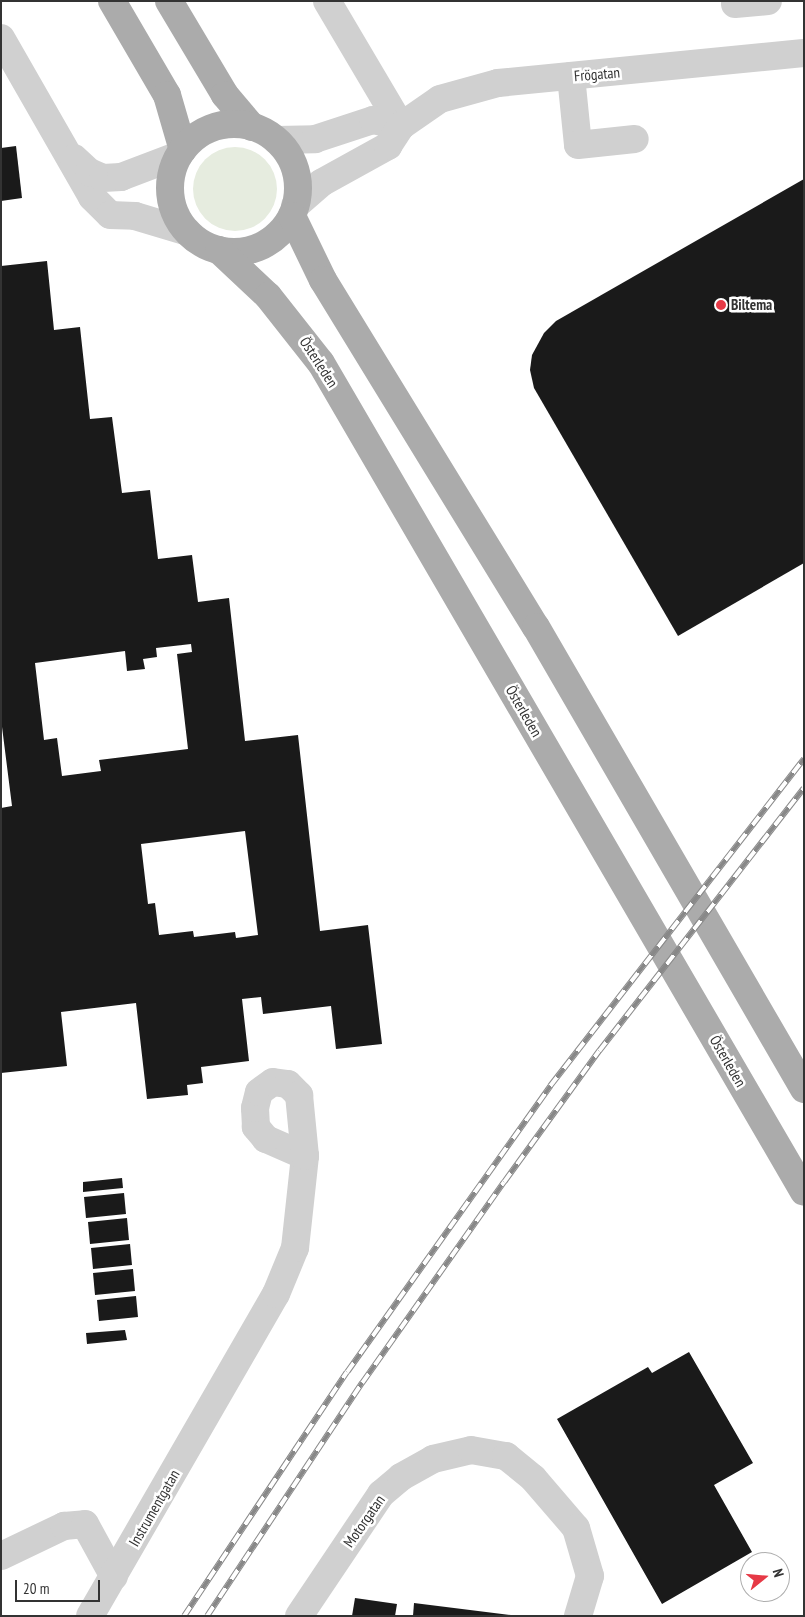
<!DOCTYPE html>
<meta charset="utf-8">
<style>
body{margin:0}
#map{position:relative;width:805px;height:1617px;overflow:hidden;background:#fff;font-family:"PT Sans Narrow",sans-serif}
div>[style]{position:absolute}
[style*='--x']{left:calc(var(--x)*1px);top:calc(var(--y)*1px);width:calc(var(--w)*1px);rotate:calc(var(--a)*1deg)}
.green>*{inset:0;background:#e6ecdf}
.round{border-radius:50%}
.building>*{inset:0;background:#1a1a1a}
.minor>*{height:28px;margin:-14px;padding:0 14px;transform-origin:14px;border-radius:14px;background:#d0d0d0}
.major>*{height:28px;margin:-14px;padding:0 14px;transform-origin:14px;border-radius:14px;background:#ababab}
.major>.ring{margin:-14px;padding:0;box-sizing:content-box;background:none;border:28px solid #ababab;border-radius:50%}
.rail>*{height:5.5px;margin-top:-2.75px;transform-origin:0;background:repeating-linear-gradient(90deg,#fff 0 11px,#888 0 22px);box-sizing:border-box;border-block:1px solid #888}
.dots>*{width:14px;height:14px;translate:-50% -50%;box-sizing:border-box;border:2px solid #fff;border-radius:50%}
span{translate:-50% -50%;white-space:nowrap;text-align:center;line-height:1.15;-webkit-text-stroke:5px #fff;paint-order:stroke}
.street-label{font-size:15px;color:#333}
.poi-label{font-size:15px;color:#333;font-weight:700}
.left{translate:0 -50%;text-align:left}
.frame{position:absolute;inset:0;border:2px solid #333;pointer-events:none}
.north{position:absolute;left:740px;top:1552px;width:50px;height:50px;box-sizing:border-box;background:#fff;border:1px solid #adadad;border-radius:50%;rotate:73deg;font-size:14px;font-weight:700;line-height:20px;text-align:center;color:#333}
.north::after{content:'';display:block;margin:auto;width:18px;height:22px;background:#e63946;clip-path:polygon(50% 0,100% 100%,50% 72%,0 100%)}
.scale{position:absolute;left:15px;top:1580px;width:85px;height:22px;box-sizing:border-box;border:2px solid #333;border-top:0;padding-left:6px;font-size:15px;line-height:18px;white-space:nowrap;color:#333;-webkit-text-stroke:4px #fff;paint-order:stroke}
</style>
<div id="map">
<div class="green">
<div class="round" style="left:193px;top:147px;width:84px;height:84px"></div>
</div>
<div class="building">
<div style="clip-path:polygon(16px 146px,22px 198px,1px 201px,1px 148px)"></div>
<div style="clip-path:polygon(804px 179px,804px 563px,678px 636px,534px 388px,530px 370px,532px 355px,544px 333px,556px 321px)"></div>
<div style="clip-path:polygon(evenodd,47px 261px,54px 330px,80px 327px,90px 419px,112px 417px,122px 493px,150px 490px,158px 559px,192px 555px,198px 602px,229px 598px,245px 741px,298px 735px,320px 931px,368px 925px,382px 1044px,336px 1049px,331px 1006px,263px 1014px,261px 997px,242px 999px,249px 1061px,201px 1067px,203px 1083px,187px 1085px,188px 1095px,147px 1099px,136px 1003px,61px 1012px,67px 1066px,1px 1073px,1px 808px,12px 806px,1px 719px,1px 266px,47px 261px,191px 644px,192px 652px,177px 654px,188px 749px,99px 760px,101px 771px,62px 776px,57px 738px,44px 740px,35px 663px,125px 651px,127px 671px,145px 669px,143px 659px,157px 657px,156px 648px,191px 644px,47px 261px,245px 831px,258px 935px,236px 938px,235px 932px,194px 937px,193px 931px,159px 935px,155px 903px,148px 904px,141px 844px,245px 831px)"></div>
<div style="clip-path:polygon(122px 1178px,123px 1188px,83px 1192px,83px 1182px)"></div>
<div style="clip-path:polygon(124px 1193px,126px 1214px,86px 1218px,84px 1197px)"></div>
<div style="clip-path:polygon(127px 1218px,129px 1240px,90px 1244px,88px 1222px)"></div>
<div style="clip-path:polygon(130px 1244px,132px 1265px,93px 1269px,91px 1248px)"></div>
<div style="clip-path:polygon(133px 1269px,135px 1291px,95px 1295px,93px 1273px)"></div>
<div style="clip-path:polygon(136px 1296px,138px 1317px,99px 1321px,97px 1300px)"></div>
<div style="clip-path:polygon(125px 1330px,127px 1340px,87px 1344px,86px 1333px)"></div>
<div style="clip-path:polygon(689px 1352px,753px 1463px,714px 1485px,752px 1552px,662px 1604px,557px 1419px,648px 1367px,652px 1373px)"></div>
<div style="clip-path:polygon(355px 1598px,397px 1604px,395px 1616px,352px 1616px)"></div>
<div style="clip-path:polygon(414px 1603px,511px 1615px,511px 1616px,413px 1616px)"></div>
</div>
<div class="minor">
<div style="--x:327;--y:1;--w:145;--a:59.4"></div>
<div style="--x:735;--y:4;--w:33;--a:-5"></div>
<div style="--x:1;--y:38;--w:183;--a:60.2"></div>
<div style="--x:92;--y:197;--w:25;--a:45"></div>
<div style="--x:110;--y:215;--w:25;--a:2"></div>
<div style="--x:135;--y:216;--w:55;--a:16.8"></div>
<div style="--x:571;--y:76;--w:69;--a:84.2"></div>
<div style="--x:578;--y:145;--w:57;--a:-6"></div>
<div style="--x:276;--y:140;--w:39;--a:-1"></div>
<div style="--x:315;--y:139;--w:61;--a:-18.1"></div>
<div style="--x:373;--y:120;--w:29;--a:12"></div>
<div style="--x:74;--y:158;--w:21;--a:43"></div>
<div style="--x:89;--y:172;--w:15;--a:23"></div>
<div style="--x:103;--y:178;--w:18;--a:-3"></div>
<div style="--x:121;--y:177;--w:62;--a:-20.8"></div>
<div style="--x:295;--y:206;--w:35;--a:-41"></div>
<div style="--x:321;--y:183;--w:77;--a:-28.9"></div>
<div style="--x:388;--y:146;--w:24;--a:-57"></div>
<div style="--x:401;--y:126;--w:47;--a:-34.7"></div>
<div style="--x:440;--y:99;--w:60;--a:-15.4"></div>
<div style="--x:498;--y:83;--w:307;--a:-5.6"></div>
<div style="--x:1;--y:1556;--w:70;--a:-25.5"></div>
<div style="--x:64;--y:1526;--w:21;--a:-5"></div>
<div style="--x:85;--y:1524;--w:60;--a:61.3"></div>
<div style="--x:90;--y:1616;--w:372;--a:-60"></div>
<div style="--x:276;--y:1294;--w:50;--a:-67.6"></div>
<div style="--x:295;--y:1248;--w:93;--a:-83.8"></div>
<div style="--x:305;--y:1156;--w:43;--a:-156.4"></div>
<div style="--x:266;--y:1139;--w:16;--a:-130"></div>
<div style="--x:256;--y:1127;--w:19;--a:-93"></div>
<div style="--x:255;--y:1108;--w:16;--a:-76"></div>
<div style="--x:259;--y:1092;--w:17;--a:-36"></div>
<div style="--x:273;--y:1082;--w:15;--a:8"></div>
<div style="--x:288;--y:1084;--w:16;--a:45"></div>
<div style="--x:299;--y:1095;--w:61;--a:84.4"></div>
<div style="--x:299;--y:1616;--w:147;--a:-56.1"></div>
<div style="--x:381;--y:1494;--w:26;--a:-40"></div>
<div style="--x:401;--y:1477;--w:37;--a:-29"></div>
<div style="--x:433;--y:1459;--w:39;--a:-13"></div>
<div style="--x:471;--y:1450;--w:36;--a:10"></div>
<div style="--x:506;--y:1456;--w:35;--a:39"></div>
<div style="--x:533;--y:1478;--w:66;--a:49.3"></div>
<div style="--x:576;--y:1528;--w:50;--a:73.7"></div>
<div style="--x:590;--y:1576;--w:42;--a:106.7"></div>
</div>
<div class="major">
<div style="--x:112;--y:1;--w:109;--a:59.7"></div>
<div style="--x:167;--y:95;--w:57;--a:73.8"></div>
<div style="--x:169;--y:1;--w:109;--a:59.2"></div>
<div style="--x:225;--y:95;--w:42;--a:49.8"></div>
<div class="ring" style="left:170px;top:124px;width:100px;height:100px"></div>
<div style="--x:292;--y:216;--w:71;--a:64.2"></div>
<div style="--x:323;--y:280;--w:407;--a:58.5"></div>
<div style="--x:536;--y:627;--w:534;--a:59.88"></div>
<div style="--x:219;--y:250;--w:67;--a:43.2"></div>
<div style="--x:268;--y:296;--w:85;--a:51.7"></div>
<div style="--x:321;--y:363;--w:959;--a:59.77"></div>
</div>
<div class="rail">
<div style="--x:184;--y:1616;--w:293;--a:-56.3"></div>
<div style="--x:347;--y:1372;--w:351;--a:-54.6"></div>
<div style="--x:550;--y:1086;--w:414;--a:-52.2"></div>
<div style="--x:207;--y:1616;--w:280;--a:-56.4"></div>
<div style="--x:362;--y:1383;--w:246;--a:-54.8"></div>
<div style="--x:504;--y:1182;--w:162;--a:-54.1"></div>
<div style="--x:599;--y:1051;--w:333;--a:-52.1"></div>
</div>
<div class="dots">
<div style="left:721px;top:305px;background:#e63946"></div>
</div>
<div class="street-label">
<span style="left:597px;top:74px;rotate:-5deg">Frögatan</span>
<span style="left:319px;top:362px;rotate:57deg">Österleden</span>
<span style="left:524px;top:711px;rotate:60deg">Österleden</span>
<span style="left:728px;top:1061px;rotate:60deg">Österleden</span>
<span style="left:154px;top:1508px;rotate:-60deg">Instrumentgatan</span>
<span style="left:364px;top:1521px;rotate:-55deg">Motorgatan</span>
</div>
<div class="poi-label">
<span class="left" style="left:731px;top:305px">Biltema</span>
</div>
<div class="frame"></div>
<div class="north">N</div>
<div class="scale">20 m</div>
</div>
